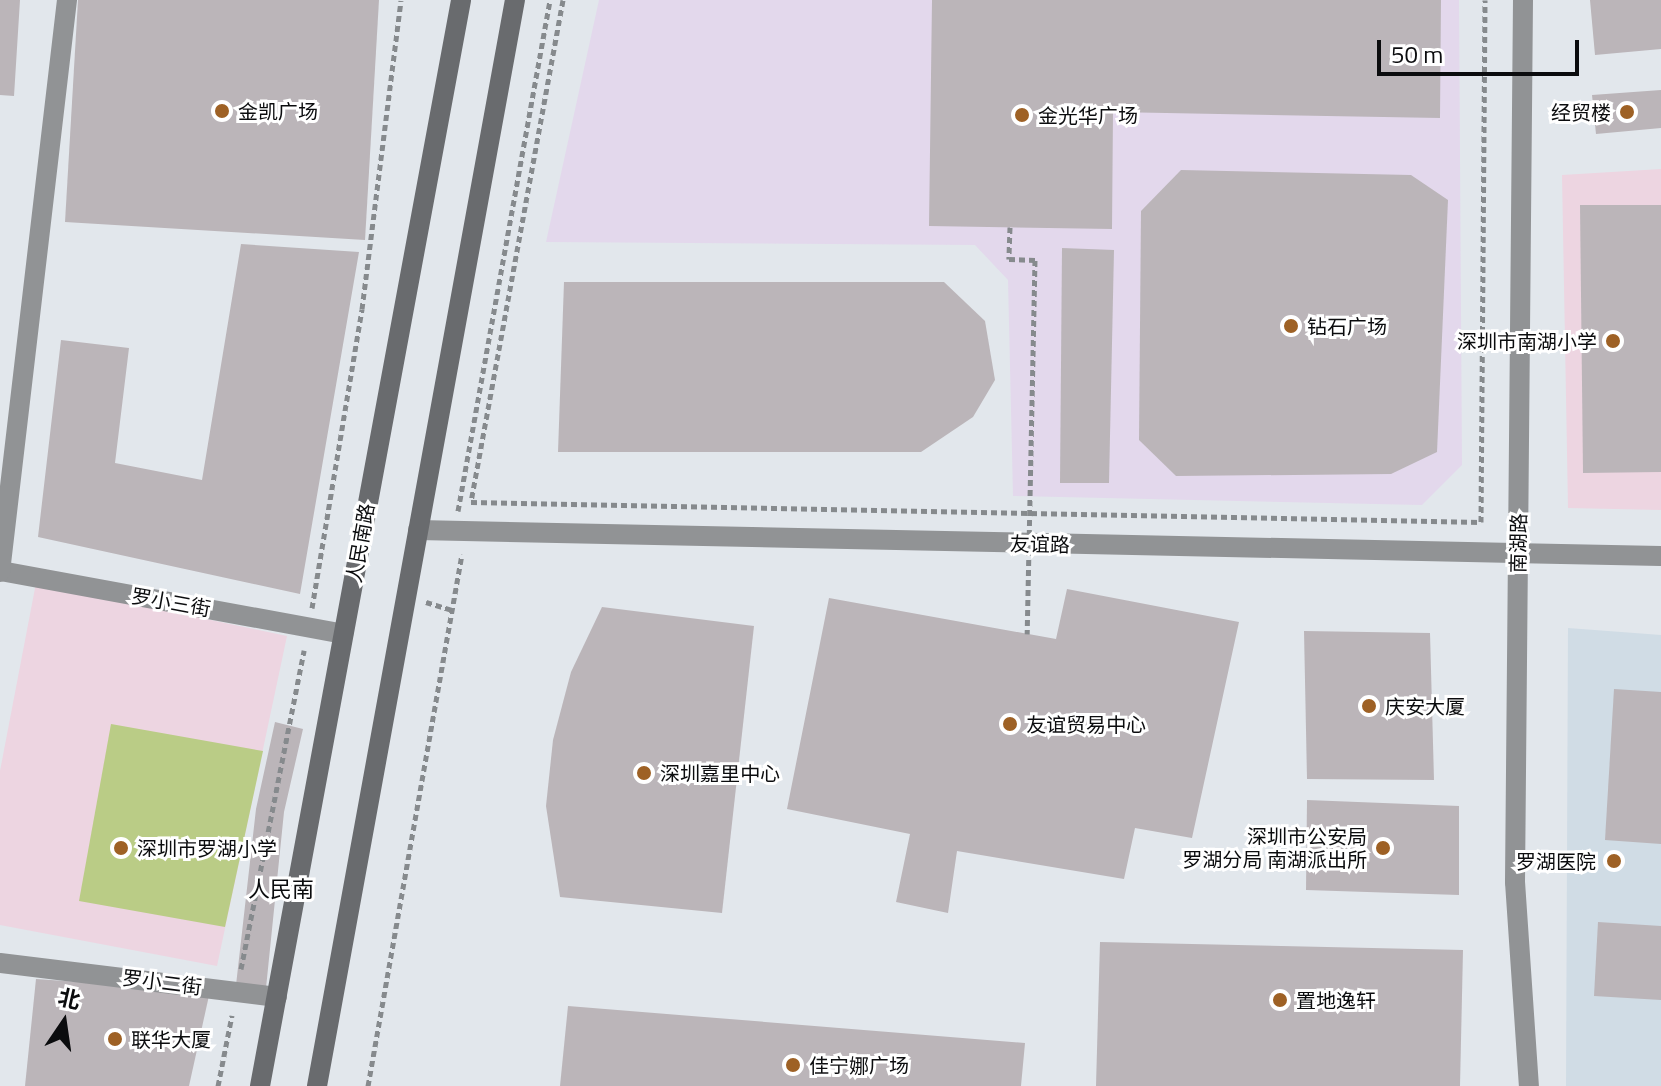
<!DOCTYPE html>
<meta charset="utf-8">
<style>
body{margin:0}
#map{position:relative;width:1661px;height:1086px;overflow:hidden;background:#e2e7ec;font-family:"Titillium Web","Noto Sans SC",sans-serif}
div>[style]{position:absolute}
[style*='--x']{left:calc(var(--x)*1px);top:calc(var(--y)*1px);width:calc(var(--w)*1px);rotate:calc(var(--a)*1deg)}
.commercial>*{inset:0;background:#e3d8ec}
.built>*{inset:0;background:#d0dce5}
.education>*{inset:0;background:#edd5e1}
.green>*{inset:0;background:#bacc86}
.building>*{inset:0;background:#bbb5b9}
.path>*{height:5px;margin-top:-2.5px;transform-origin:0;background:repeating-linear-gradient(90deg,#868a8d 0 6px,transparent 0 10px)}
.minor>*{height:20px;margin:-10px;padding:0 10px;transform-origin:10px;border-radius:10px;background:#919395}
.tertiary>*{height:20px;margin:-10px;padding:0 10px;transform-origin:10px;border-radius:10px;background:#919395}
.secondary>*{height:20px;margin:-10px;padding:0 10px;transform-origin:10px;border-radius:10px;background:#696b6e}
.path-bridge>*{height:5px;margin-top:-2.5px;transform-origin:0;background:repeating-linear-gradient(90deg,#868a8d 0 6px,transparent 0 10px)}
.dots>*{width:22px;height:22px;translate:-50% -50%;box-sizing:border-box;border:4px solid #fff;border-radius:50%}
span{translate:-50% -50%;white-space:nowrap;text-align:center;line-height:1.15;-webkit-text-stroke:6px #fff;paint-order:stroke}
.poi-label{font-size:20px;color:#0b0c0e}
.left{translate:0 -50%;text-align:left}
.right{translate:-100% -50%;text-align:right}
.street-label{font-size:20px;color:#0b0c0e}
.neighbourhood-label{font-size:22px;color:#0b0c0e}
.north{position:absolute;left:24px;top:982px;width:80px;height:80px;-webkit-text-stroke:6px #fff;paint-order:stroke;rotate:13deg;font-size:22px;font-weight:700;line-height:32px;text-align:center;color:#0b0c0e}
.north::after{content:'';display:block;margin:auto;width:28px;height:36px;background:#0b0c0e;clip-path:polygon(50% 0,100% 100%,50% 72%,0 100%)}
.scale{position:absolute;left:1377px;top:40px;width:202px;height:36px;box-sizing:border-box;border:4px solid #0b0c0e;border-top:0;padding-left:10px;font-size:24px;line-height:28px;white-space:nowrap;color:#0b0c0e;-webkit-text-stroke:6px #fff;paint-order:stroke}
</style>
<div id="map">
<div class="commercial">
<div style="clip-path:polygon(599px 0,1459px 0,1462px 465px,1422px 505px,1013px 496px,1008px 280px,975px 245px,546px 242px)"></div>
</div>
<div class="built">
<div style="clip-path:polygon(1568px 628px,1661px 635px,1661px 1086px,1566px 1086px)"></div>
</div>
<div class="education">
<div style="clip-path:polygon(1661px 169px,1661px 510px,1568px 508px,1562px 175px)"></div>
<div style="clip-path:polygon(36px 583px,287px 636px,217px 966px,0 925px,0 771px)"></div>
</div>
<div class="green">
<div style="clip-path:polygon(111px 724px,263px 751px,225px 927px,79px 901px)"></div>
</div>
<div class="building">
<div style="clip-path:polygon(0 0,20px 0,14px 96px,0 95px)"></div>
<div style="clip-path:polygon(78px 0,379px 0,365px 240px,65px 222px)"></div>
<div style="clip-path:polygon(932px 0,1441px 0,1440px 118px,1113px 112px,1112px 229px,929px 226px)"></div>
<div style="clip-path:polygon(1590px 0,1661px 0,1661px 49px,1595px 55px)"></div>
<div style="clip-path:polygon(1661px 90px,1661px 128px,1596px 134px,1592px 95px)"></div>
<div style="clip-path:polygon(1181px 170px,1411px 175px,1448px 200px,1437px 452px,1391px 474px,1176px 476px,1139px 440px,1141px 211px)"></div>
<div style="clip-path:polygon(1580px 205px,1661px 205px,1661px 472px,1583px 473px)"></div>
<div style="clip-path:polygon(241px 244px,359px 252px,300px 594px,38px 537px,61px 340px,129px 348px,115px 463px,202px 480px)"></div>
<div style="clip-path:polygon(1062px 248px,1114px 250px,1109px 483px,1060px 483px)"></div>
<div style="clip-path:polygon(564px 282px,944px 282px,985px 321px,995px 380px,973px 417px,921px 452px,558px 452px)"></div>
<div style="clip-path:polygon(1067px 589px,1239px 622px,1192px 838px,1135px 828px,1124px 879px,957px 851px,948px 913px,896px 902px,910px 834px,787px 809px,829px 598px,1056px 639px)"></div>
<div style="clip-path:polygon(602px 607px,754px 626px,722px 913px,560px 897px,546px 806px,553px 740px,571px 672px)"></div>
<div style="clip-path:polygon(1304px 631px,1430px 633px,1434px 780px,1307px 779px)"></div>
<div style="clip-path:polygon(1614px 689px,1661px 692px,1661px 844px,1605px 840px)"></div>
<div style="clip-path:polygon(275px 722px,303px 729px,284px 812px,266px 988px,236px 985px,256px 809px)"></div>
<div style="clip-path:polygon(1307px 800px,1459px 806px,1459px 895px,1306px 890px)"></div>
<div style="clip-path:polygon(1598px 922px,1661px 926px,1661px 1000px,1594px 996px)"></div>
<div style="clip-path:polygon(1100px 942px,1463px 950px,1460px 1086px,1096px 1086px)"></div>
<div style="clip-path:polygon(36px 979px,210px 991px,189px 1086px,25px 1086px)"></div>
<div style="clip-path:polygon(568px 1006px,1025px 1043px,1021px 1086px,560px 1086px)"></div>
</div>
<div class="path">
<div style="--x:563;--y:0;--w:510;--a:100.39"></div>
<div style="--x:471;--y:502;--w:1010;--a:1.13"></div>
<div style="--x:1481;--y:522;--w:522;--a:-89.56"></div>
<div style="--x:458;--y:511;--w:519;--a:-79.79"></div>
<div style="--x:426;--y:602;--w:27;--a:17"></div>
<div style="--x:312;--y:608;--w:303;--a:-80.5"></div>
<div style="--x:362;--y:309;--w:311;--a:-82.8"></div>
<div style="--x:241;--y:969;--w:325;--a:-78.8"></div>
<div style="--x:218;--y:1086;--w:72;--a:-78.8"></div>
<div style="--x:368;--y:1086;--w:540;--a:-79.98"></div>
</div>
<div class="minor">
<div style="--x:1;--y:571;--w:348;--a:10.4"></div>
<div style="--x:0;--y:572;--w:576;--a:-83.32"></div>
<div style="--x:0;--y:963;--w:279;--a:7"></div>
</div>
<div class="tertiary">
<div style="--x:1523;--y:0;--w:882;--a:90.52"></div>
<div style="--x:1515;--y:882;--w:204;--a:86.1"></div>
<div style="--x:418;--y:530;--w:1243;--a:1.2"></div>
</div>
<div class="secondary">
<div style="--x:260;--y:1086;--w:1104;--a:-79.51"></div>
<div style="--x:317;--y:1086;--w:1104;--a:-79.67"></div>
</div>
<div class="path-bridge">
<div style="--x:1010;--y:227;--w:32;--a:92"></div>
<div style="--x:1009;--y:259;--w:26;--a:2"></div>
<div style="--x:1035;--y:260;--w:374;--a:91.2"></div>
</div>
<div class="dots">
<div style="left:222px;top:111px;background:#9e6125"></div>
<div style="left:1627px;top:112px;background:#9e6125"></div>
<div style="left:1022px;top:115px;background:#9e6125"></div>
<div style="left:1291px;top:326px;background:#9e6125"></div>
<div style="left:1613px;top:341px;background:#9e6125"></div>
<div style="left:1369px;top:706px;background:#9e6125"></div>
<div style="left:1010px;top:724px;background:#9e6125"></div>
<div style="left:644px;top:773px;background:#9e6125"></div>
<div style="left:121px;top:848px;background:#9e6125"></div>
<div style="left:1383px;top:848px;background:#9e6125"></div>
<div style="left:1614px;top:861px;background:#9e6125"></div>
<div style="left:1280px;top:1000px;background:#9e6125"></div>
<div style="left:115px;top:1039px;background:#9e6125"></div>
<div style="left:793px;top:1065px;background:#9e6125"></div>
</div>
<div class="poi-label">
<span class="left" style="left:238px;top:111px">金凯广场</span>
<span class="right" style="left:1611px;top:112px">经贸楼</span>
<span class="left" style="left:1038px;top:115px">金光华广场</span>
<span class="left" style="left:1307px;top:326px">钻石广场</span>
<span class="right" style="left:1597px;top:341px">深圳市南湖小学</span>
<span class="left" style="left:1385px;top:706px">庆安大厦</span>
<span class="left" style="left:1026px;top:724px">友谊贸易中心</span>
<span class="left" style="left:660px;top:773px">深圳嘉里中心</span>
<span class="right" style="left:1367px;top:848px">深圳市公安局<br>罗湖分局 南湖派出所</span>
<span class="left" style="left:137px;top:848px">深圳市罗湖小学</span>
<span class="right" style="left:1596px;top:861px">罗湖医院</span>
<span class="left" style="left:1296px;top:1000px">置地逸轩</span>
<span class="left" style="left:131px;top:1039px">联华大厦</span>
<span class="left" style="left:809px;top:1065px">佳宁娜广场</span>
</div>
<div class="street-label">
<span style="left:360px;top:543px;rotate:-80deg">人民南路</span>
<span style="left:1518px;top:543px;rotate:-89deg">南湖路</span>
<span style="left:1040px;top:544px;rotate:1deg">友谊路</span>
<span style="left:171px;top:602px;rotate:10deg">罗小三街</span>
<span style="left:162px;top:982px;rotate:7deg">罗小二街</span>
</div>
<div class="neighbourhood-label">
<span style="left:281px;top:890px">人民南</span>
</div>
<div class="north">北</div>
<div class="scale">50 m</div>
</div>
